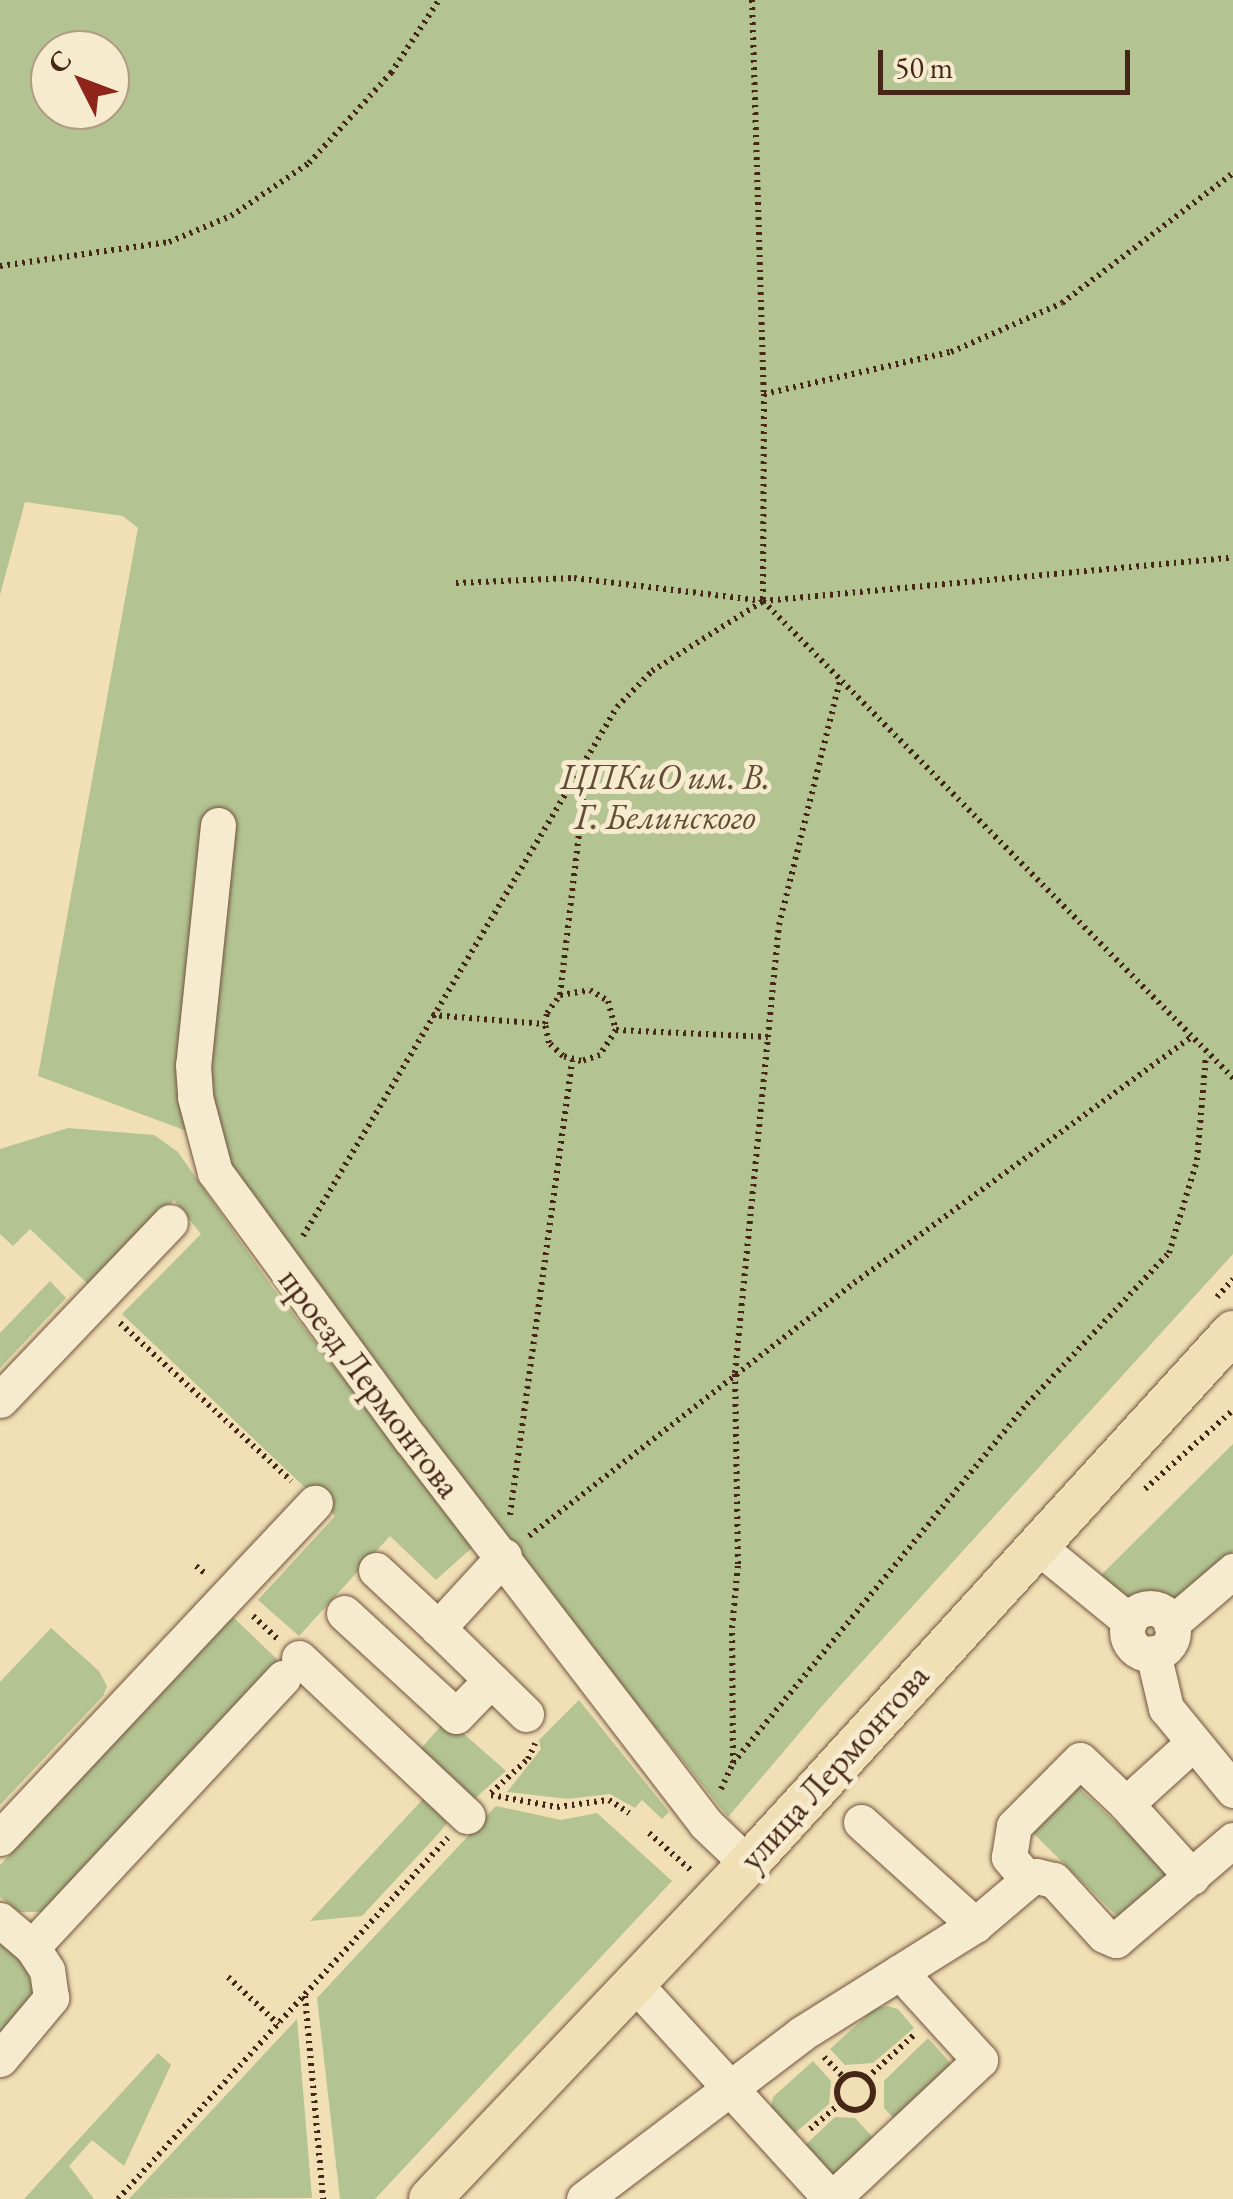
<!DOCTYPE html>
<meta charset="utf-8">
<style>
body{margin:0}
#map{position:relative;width:1233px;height:2199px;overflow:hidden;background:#f1dfb5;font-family:"EB Garamond",serif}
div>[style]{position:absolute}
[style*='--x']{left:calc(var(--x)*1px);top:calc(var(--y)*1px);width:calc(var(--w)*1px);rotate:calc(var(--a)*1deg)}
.green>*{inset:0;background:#b3c392}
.path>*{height:6px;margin-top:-3px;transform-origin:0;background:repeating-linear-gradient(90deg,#462617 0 2.5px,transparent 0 7.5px)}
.path>.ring{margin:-3px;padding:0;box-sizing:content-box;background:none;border:6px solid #462617;border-radius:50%}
.roads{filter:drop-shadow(0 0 2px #71543e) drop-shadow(0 0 2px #71543e)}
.minor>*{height:35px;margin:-17.5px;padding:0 17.5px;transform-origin:17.5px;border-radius:17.5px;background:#f6eacf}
.minor>.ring{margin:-17.5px;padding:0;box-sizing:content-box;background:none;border:35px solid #f6eacf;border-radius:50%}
.major>*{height:42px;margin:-21px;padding:0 21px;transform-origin:21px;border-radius:21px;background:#f1dfb5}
span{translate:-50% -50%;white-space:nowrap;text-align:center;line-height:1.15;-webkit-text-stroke:10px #f6eacf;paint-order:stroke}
.park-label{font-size:35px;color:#614d36;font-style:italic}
.street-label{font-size:35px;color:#462617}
.north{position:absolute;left:30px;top:30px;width:100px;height:100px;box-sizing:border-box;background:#f6eacf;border:2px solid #b09c85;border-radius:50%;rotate:312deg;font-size:28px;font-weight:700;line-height:40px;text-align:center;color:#462617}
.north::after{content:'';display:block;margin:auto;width:35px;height:45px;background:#8f2418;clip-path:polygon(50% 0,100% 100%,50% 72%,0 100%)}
.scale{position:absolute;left:878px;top:50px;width:252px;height:45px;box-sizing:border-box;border:5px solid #462617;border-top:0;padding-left:12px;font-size:30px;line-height:35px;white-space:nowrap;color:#462617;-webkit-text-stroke:8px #f6eacf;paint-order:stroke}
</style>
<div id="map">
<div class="green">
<div style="clip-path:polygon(evenodd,0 0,1233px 0,1233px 1254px,829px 1698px,728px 1817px,428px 1444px,214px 1141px,38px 1076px,138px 528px,123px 516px,25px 502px,0 595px,0 0,50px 50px,110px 50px,110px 110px,50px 110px,50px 50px)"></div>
<div style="clip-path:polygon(68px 1128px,154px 1135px,178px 1152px,273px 1288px,474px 1546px,436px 1580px,390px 1536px,299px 1636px,258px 1600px,335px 1516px,122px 1314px,201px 1234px,174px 1200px,90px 1286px,30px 1229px,13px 1246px,0 1234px,0 1149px)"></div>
<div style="clip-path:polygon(50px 1281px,66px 1298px,0 1368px,0 1333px)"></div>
<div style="clip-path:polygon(1233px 1444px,1233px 1551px,1170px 1611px,1141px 1600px,1126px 1608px,1095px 1581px)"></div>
<div style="clip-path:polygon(232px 1616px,283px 1665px,272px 1665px,45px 1912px,19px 1912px,0 1897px,0 1865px)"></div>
<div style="clip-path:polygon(51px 1628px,99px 1671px,107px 1686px,103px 1696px,0 1805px,0 1682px)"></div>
<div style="clip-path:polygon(579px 1700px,669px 1812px,662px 1819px,642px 1800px,635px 1808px,610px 1794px,568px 1799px,507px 1792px,541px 1749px,539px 1740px)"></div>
<div style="clip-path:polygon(447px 1719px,506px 1771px,473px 1800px,417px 1753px)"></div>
<div style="clip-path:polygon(1077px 1786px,1168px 1871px,1121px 1920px,1028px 1828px)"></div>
<div style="clip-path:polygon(424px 1798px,447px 1823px,439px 1833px,362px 1916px,310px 1921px)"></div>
<div style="clip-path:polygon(496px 1806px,561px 1820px,597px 1813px,672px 1881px,375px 2199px,340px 2199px,317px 1998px)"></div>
<div style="clip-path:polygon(0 1942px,26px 1966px,34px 1994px,0 2040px)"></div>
<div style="clip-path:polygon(887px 2006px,898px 2009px,914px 2028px,873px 2063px,845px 2065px,830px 2049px,875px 2008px)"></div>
<div style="clip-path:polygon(297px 2019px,312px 2198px,129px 2199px)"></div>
<div style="clip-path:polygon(928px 2038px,953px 2066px,899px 2124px,884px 2108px,884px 2081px)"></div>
<div style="clip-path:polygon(158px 2053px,171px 2065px,124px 2166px,92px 2140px,69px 2166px,94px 2199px,24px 2199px)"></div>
<div style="clip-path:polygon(813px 2061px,831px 2081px,829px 2104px,789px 2138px,771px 2108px,773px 2097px)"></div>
<div style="clip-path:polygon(835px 2117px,855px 2118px,879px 2144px,833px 2181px,799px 2151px)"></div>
</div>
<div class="path">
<div style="--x:752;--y:0;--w:394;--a:88.3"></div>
<div style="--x:764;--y:394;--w:207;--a:90.3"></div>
<div style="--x:763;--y:601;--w:670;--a:45.42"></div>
<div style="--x:0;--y:266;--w:171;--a:-8.1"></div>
<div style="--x:169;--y:242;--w:67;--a:-22.8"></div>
<div style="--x:231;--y:216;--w:94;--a:-34.2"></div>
<div style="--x:309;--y:163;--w:122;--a:-47.7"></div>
<div style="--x:391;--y:73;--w:87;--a:-56.7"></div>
<div style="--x:764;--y:394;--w:192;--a:-12.7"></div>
<div style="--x:951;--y:352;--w:121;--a:-23.8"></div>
<div style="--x:1062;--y:303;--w:215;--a:-37.2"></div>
<div style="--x:456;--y:583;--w:118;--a:-2.4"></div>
<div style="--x:574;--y:578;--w:190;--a:6.9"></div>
<div style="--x:560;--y:995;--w:30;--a:-9"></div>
<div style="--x:590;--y:990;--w:21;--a:31"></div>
<div style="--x:608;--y:1001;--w:30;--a:75"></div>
<div style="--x:616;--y:1030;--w:30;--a:123"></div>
<div style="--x:600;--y:1055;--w:20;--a:162"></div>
<div style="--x:581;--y:1061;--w:19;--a:-164"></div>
<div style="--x:563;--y:1056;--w:19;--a:-137"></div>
<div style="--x:549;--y:1043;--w:19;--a:-102"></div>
<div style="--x:545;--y:1024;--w:11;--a:-80"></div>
<div style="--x:547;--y:1013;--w:22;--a:-54"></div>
<div style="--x:560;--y:995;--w:239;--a:-83.3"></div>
<div style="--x:432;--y:1015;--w:113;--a:4.6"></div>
<div style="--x:616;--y:1030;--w:152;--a:2.6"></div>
<div style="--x:303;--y:1236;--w:615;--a:-59.31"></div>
<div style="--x:617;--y:707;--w:50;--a:-45.8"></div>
<div style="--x:652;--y:671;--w:131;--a:-32.2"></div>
<div style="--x:763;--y:601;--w:472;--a:-5.3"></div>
<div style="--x:1217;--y:1297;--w:24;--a:-48"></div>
<div style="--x:120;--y:1323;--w:233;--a:42.7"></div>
<div style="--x:1145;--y:1489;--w:118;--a:-41.9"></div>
<div style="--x:510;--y:1515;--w:459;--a:-82.2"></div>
<div style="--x:529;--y:1536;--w:412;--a:-37.9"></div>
<div style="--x:854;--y:1283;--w:416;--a:-36.1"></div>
<div style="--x:196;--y:1566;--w:14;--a:39"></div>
<div style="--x:253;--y:1616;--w:33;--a:43"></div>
<div style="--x:733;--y:1763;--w:135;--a:-90.4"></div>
<div style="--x:732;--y:1628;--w:64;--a:-84.6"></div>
<div style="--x:738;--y:1564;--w:191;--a:-90.9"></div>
<div style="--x:735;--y:1373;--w:450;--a:-84.4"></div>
<div style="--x:779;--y:925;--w:252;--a:-76"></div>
<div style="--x:721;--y:1789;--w:29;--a:-65"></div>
<div style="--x:733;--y:1763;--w:464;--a:-50.7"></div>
<div style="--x:1027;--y:1404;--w:207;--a:-46.8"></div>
<div style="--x:1169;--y:1253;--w:97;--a:-73.2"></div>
<div style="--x:1197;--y:1160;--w:105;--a:-85.1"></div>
<div style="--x:491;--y:1793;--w:50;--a:-42.6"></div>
<div style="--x:528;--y:1759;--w:17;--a:-65"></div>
<div style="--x:491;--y:1795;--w:67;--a:10.3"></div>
<div style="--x:557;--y:1807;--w:52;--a:-7.7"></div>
<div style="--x:609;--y:1800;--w:24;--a:33"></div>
<div style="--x:649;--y:1833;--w:59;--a:41.6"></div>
<div style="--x:228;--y:1977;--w:69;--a:43.2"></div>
<div style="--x:305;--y:1996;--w:204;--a:84.9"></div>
<div style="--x:824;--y:2057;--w:29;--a:46"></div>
<div class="ring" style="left:837px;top:2074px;width:30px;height:30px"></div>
<div style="--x:867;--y:2078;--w:64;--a:-42.5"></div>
<div style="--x:810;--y:2129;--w:40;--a:-40"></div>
<div style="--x:118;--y:2199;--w:489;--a:-47.6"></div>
</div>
<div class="roads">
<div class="minor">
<div style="--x:218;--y:825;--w:241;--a:95.9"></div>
<div style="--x:193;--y:1065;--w:32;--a:86"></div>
<div style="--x:195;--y:1097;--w:78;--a:75.1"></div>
<div style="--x:215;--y:1172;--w:330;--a:53.8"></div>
<div style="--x:410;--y:1438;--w:486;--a:52.5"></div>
<div style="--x:706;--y:1824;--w:58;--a:43.6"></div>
<div style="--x:0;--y:1400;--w:246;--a:-46.3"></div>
<div style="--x:1035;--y:1544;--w:122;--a:39.3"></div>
<div style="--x:504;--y:1556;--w:98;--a:132.5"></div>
<div style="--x:438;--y:1628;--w:123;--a:44.3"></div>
<div style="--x:376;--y:1570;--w:85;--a:43.1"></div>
<div class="ring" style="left:1127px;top:1608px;width:11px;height:11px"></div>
<div style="--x:344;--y:1613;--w:152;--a:42.6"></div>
<div style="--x:456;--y:1716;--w:50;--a:-45.8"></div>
<div style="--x:1171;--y:1624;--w:82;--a:-40.5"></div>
<div style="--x:1153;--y:1653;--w:57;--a:76.7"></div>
<div style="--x:1166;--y:1708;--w:106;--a:50.7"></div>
<div style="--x:299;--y:1658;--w:231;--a:43.2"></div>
<div style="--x:861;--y:1822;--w:154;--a:42.1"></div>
<div style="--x:0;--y:1838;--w:460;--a:-46.8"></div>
<div style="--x:1192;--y:1877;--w:98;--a:-132.1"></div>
<div style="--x:1126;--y:1804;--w:91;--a:-42.3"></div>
<div style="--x:1028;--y:1880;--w:30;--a:-130"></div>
<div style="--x:1009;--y:1857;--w:31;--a:-81"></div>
<div style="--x:1014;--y:1826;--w:93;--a:-45"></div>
<div style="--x:1080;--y:1760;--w:64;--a:43.7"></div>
<div style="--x:0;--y:1920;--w:42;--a:40.2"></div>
<div style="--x:32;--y:1947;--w:368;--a:-47"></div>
<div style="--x:634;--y:1983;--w:292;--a:47.6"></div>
<div style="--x:0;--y:2059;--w:80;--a:-50.1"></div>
<div style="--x:51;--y:1998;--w:28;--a:-98"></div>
<div style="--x:47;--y:1970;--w:27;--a:-123"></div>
<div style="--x:584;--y:2199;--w:273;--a:-37.2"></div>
<div style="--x:801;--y:2034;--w:205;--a:-32.1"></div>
<div style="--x:975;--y:1925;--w:70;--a:-40.3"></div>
<div style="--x:1028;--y:1880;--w:9;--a:-27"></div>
<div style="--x:1036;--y:1876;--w:18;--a:13"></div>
<div style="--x:1054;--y:1880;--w:74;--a:47.7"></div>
<div style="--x:1104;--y:1935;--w:13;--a:23"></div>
<div style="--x:1116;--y:1940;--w:154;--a:-40.5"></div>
<div style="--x:832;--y:2199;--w:203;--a:-43.2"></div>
<div style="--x:980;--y:2060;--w:119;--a:-132.3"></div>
</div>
<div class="major">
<div style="--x:430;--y:2199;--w:462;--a:-46.5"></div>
<div style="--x:748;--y:1864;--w:720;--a:-47.65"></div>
</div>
</div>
<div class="park-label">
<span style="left:665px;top:797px">ЦПКиО им. В.<br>Г. Белинского</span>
</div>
<div class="street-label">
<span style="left:370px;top:1383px;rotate:53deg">проезд Лермонтова</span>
<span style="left:834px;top:1767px;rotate:-48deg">улица Лермонтова</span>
</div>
<div class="north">С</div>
<div class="scale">50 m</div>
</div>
